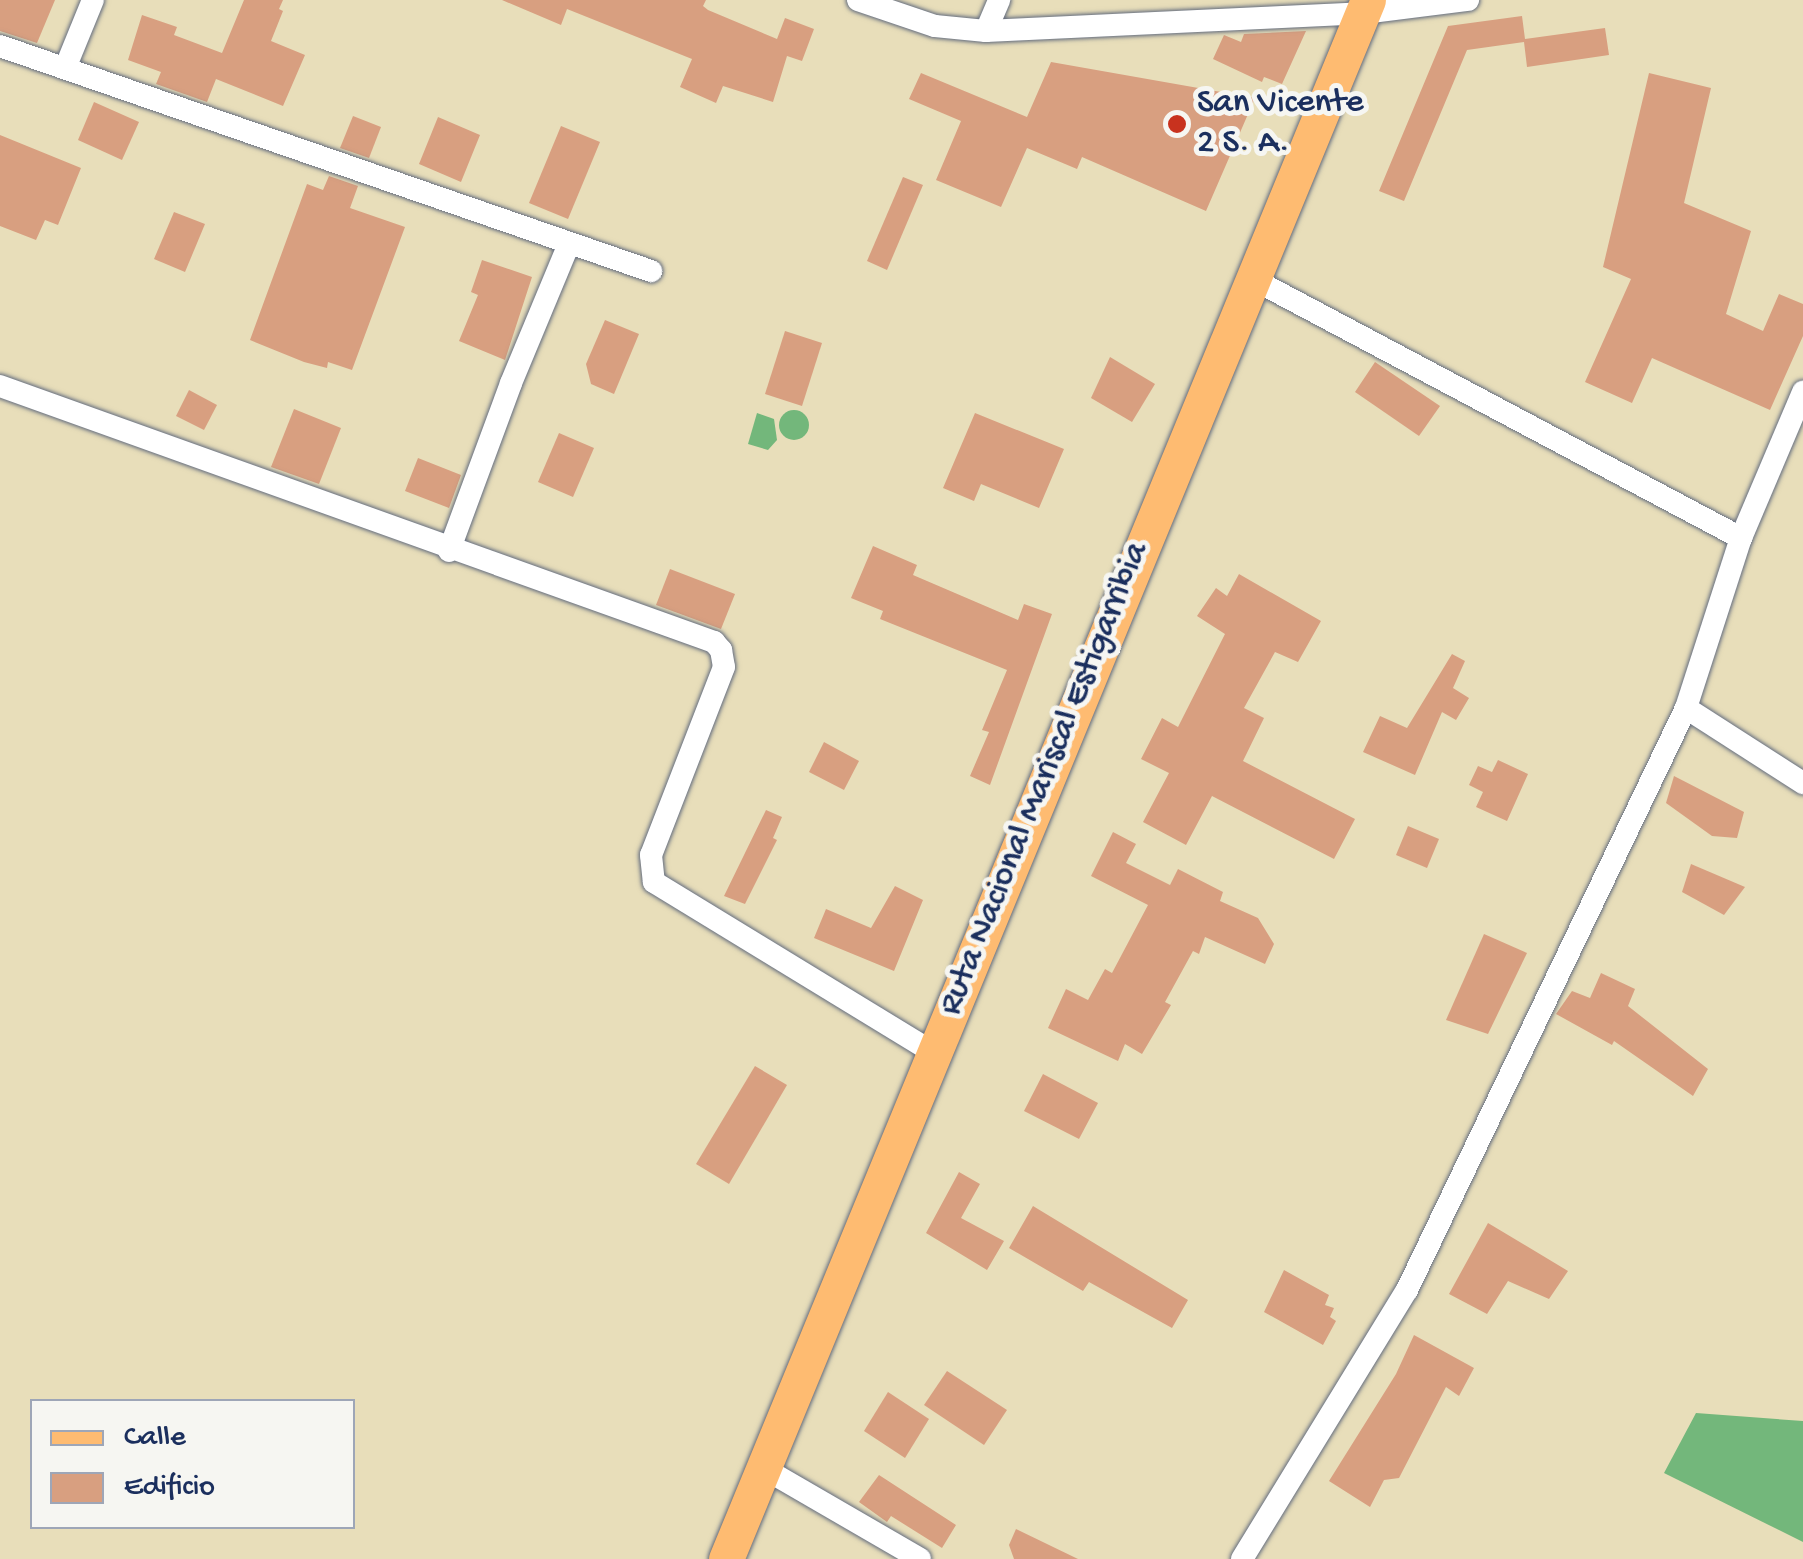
<!DOCTYPE html>
<style>
body{margin:0}
#map{position:relative;width:1803px;height:1559px;overflow:hidden;background:#e8deba;font-family:"Gochi Hand",sans-serif}
div>[style]{position:absolute}
[style*='--x']{left:calc(var(--x)*1px);top:calc(var(--y)*1px);width:calc(var(--w)*1px);rotate:calc(var(--a)*1deg)}
.forest>*{inset:0;background:#73b77b}
.round{border-radius:50%}
.building>*{inset:0;background:#d89f80}
.roads{filter:drop-shadow(0 0 2px #636c7e) drop-shadow(0 0 2px #636c7e)}
.minor>*{height:22px;margin:-11px;padding:0 11px;transform-origin:11px;border-radius:11px;background:#fff}
.primary>*{height:35px;margin:-17.5px;padding:0 17.5px;transform-origin:17.5px;border-radius:17.5px;background:#febb71}
.dots>*{width:28px;height:28px;translate:-50% -50%;box-sizing:border-box;border:5px solid #f6f6f2;border-radius:50%}
span{translate:-50% -50%;white-space:nowrap;text-align:center;line-height:1.15;-webkit-text-stroke:10px #f6f6f2;paint-order:stroke}
.poi-label{font-size:35px;color:#1b2f5e}
.left{translate:0 -50%;text-align:left}
.street-label{font-size:35px;color:#1b2f5e}
.legend{position:absolute;left:30px;top:1399px;width:325px;height:130px;box-sizing:border-box;background:#f6f6f2;border:2px solid #9ea6b7;margin:0;padding:12px 18px;list-style:none;font-size:30px;color:#1b2f5e}
.legend li{display:flex;align-items:center;gap:20px;height:50px}
.legend b{width:50px;border:2px solid #9ea6b7}
</style>
<div id="map">
<div class="forest">
<div class="round" style="left:779px;top:410px;width:30px;height:30px"></div>
<div style="clip-path:polygon(757px 413px,774px 419px,777px 440px,768px 450px,748px 444px)"></div>
<div style="clip-path:polygon(1696px 1413px,1803px 1421px,1803px 1542px,1664px 1473px)"></div>
</div>
<div class="building">
<div style="clip-path:polygon(0 0,55px 0,37px 43px,0 31px)"></div>
<div style="clip-path:polygon(244px 0,283px 0,279px 9px,283px 11px,271px 41px,305px 55px,283px 106px,216px 79px,207px 102px,156px 84px,161px 72px,128px 60px,142px 15px,177px 27px,174px 35px,222px 53px)"></div>
<div style="clip-path:polygon(502px 0,706px 0,703px 6px,708px 10px,777px 39px,785px 18px,814px 29px,802px 61px,787px 56px,773px 102px,723px 86px,716px 103px,680px 87px,692px 59px,567px 9px,561px 25px)"></div>
<div style="clip-path:polygon(1522px 16px,1525px 39px,1605px 28px,1609px 55px,1527px 67px,1524px 42px,1467px 50px,1404px 201px,1379px 191px,1448px 26px)"></div>
<div style="clip-path:polygon(1306px 31px,1282px 84px,1264px 77px,1262px 82px,1213px 59px,1224px 35px,1241px 42px,1244px 34px)"></div>
<div style="clip-path:polygon(1051px 62px,1255px 98px,1206px 211px,1082px 157px,1077px 169px,1027px 148px,1001px 207px,936px 180px,961px 121px,909px 99px,921px 73px,1027px 117px)"></div>
<div style="clip-path:polygon(1649px 73px,1711px 88px,1684px 203px,1751px 231px,1726px 314px,1763px 331px,1779px 294px,1803px 304px,1803px 336px,1770px 410px,1652px 358px,1632px 403px,1585px 382px,1631px 279px,1603px 267px)"></div>
<div style="clip-path:polygon(94px 102px,139px 122px,122px 160px,78px 140px)"></div>
<div style="clip-path:polygon(353px 116px,381px 127px,369px 158px,340px 148px)"></div>
<div style="clip-path:polygon(438px 117px,480px 135px,461px 182px,419px 164px)"></div>
<div style="clip-path:polygon(561px 126px,600px 142px,568px 219px,529px 203px)"></div>
<div style="clip-path:polygon(0 135px,81px 168px,58px 225px,45px 220px,36px 240px,0 226px)"></div>
<div style="clip-path:polygon(329px 176px,358px 186px,350px 208px,405px 227px,352px 370px,328px 362px,327px 368px,304px 362px,250px 340px,307px 184px,323px 190px)"></div>
<div style="clip-path:polygon(903px 177px,923px 185px,887px 270px,867px 261px)"></div>
<div style="clip-path:polygon(174px 212px,205px 224px,185px 272px,154px 259px)"></div>
<div style="clip-path:polygon(482px 260px,532px 277px,505px 360px,459px 341px,478px 295px,471px 292px)"></div>
<div style="clip-path:polygon(605px 320px,639px 334px,614px 394px,591px 384px,586px 364px)"></div>
<div style="clip-path:polygon(785px 331px,822px 343px,802px 406px,765px 394px)"></div>
<div style="clip-path:polygon(1110px 357px,1155px 384px,1132px 422px,1091px 398px)"></div>
<div style="clip-path:polygon(1375px 362px,1440px 406px,1419px 436px,1355px 392px)"></div>
<div style="clip-path:polygon(189px 390px,217px 405px,204px 430px,176px 416px)"></div>
<div style="clip-path:polygon(294px 409px,341px 428px,319px 484px,271px 467px)"></div>
<div style="clip-path:polygon(975px 413px,1064px 449px,1039px 508px,981px 484px,974px 501px,943px 488px)"></div>
<div style="clip-path:polygon(559px 433px,594px 448px,573px 497px,538px 482px)"></div>
<div style="clip-path:polygon(418px 458px,461px 475px,449px 508px,405px 491px)"></div>
<div style="clip-path:polygon(873px 546px,917px 565px,913px 575px,1018px 620px,1024px 604px,1052px 614px,990px 785px,970px 776px,989px 732px,982px 730px,1007px 670px,880px 619px,883px 611px,851px 598px)"></div>
<div style="clip-path:polygon(670px 569px,735px 594px,721px 629px,656px 605px)"></div>
<div style="clip-path:polygon(1239px 574px,1321px 621px,1298px 662px,1275px 652px,1244px 708px,1264px 718px,1243px 761px,1355px 819px,1334px 859px,1212px 796px,1186px 845px,1143px 822px,1169px 773px,1141px 759px,1162px 718px,1178px 727px,1225px 634px,1197px 616px,1216px 588px,1227px 596px)"></div>
<div style="clip-path:polygon(1452px 654px,1465px 661px,1453px 688px,1469px 698px,1456px 720px,1442px 712px,1415px 775px,1363px 752px,1380px 716px,1407px 728px)"></div>
<div style="clip-path:polygon(824px 742px,859px 761px,844px 790px,809px 772px)"></div>
<div style="clip-path:polygon(1498px 760px,1528px 774px,1507px 821px,1476px 807px,1483px 792px,1469px 785px,1478px 766px,1492px 772px)"></div>
<div style="clip-path:polygon(1674px 776px,1744px 812px,1737px 838px,1712px 836px,1666px 803px)"></div>
<div style="clip-path:polygon(766px 810px,782px 817px,773px 838px,777px 840px,745px 904px,724px 896px)"></div>
<div style="clip-path:polygon(1408px 826px,1439px 839px,1427px 868px,1396px 855px)"></div>
<div style="clip-path:polygon(1113px 832px,1136px 844px,1126px 863px,1170px 885px,1178px 869px,1223px 892px,1220px 901px,1258px 918px,1274px 944px,1265px 964px,1205px 937px,1199px 954px,1193px 951px,1165px 1002px,1171px 1005px,1142px 1054px,1125px 1044px,1118px 1061px,1048px 1028px,1066px 989px,1088px 1000px,1105px 969px,1112px 973px,1148px 905px,1091px 876px)"></div>
<div style="clip-path:polygon(1691px 864px,1745px 887px,1724px 915px,1682px 892px)"></div>
<div style="clip-path:polygon(895px 886px,923px 900px,894px 971px,814px 938px,826px 909px,871px 928px)"></div>
<div style="clip-path:polygon(1484px 934px,1527px 953px,1488px 1034px,1446px 1020px)"></div>
<div style="clip-path:polygon(1601px 973px,1635px 989px,1628px 1006px,1708px 1069px,1693px 1096px,1614px 1041px,1612px 1045px,1556px 1014px,1572px 991px,1590px 998px)"></div>
<div style="clip-path:polygon(755px 1066px,787px 1085px,729px 1184px,696px 1164px)"></div>
<div style="clip-path:polygon(1043px 1074px,1098px 1103px,1079px 1139px,1024px 1111px)"></div>
<div style="clip-path:polygon(959px 1172px,980px 1184px,961px 1218px,1004px 1241px,987px 1270px,926px 1233px)"></div>
<div style="clip-path:polygon(1033px 1206px,1188px 1300px,1172px 1328px,1089px 1282px,1083px 1291px,1009px 1248px)"></div>
<div style="clip-path:polygon(1488px 1223px,1568px 1271px,1549px 1299px,1508px 1281px,1487px 1314px,1449px 1294px)"></div>
<div style="clip-path:polygon(1284px 1270px,1329px 1295px,1325px 1305px,1334px 1308px,1330px 1317px,1336px 1321px,1323px 1345px,1264px 1312px)"></div>
<div style="clip-path:polygon(1414px 1335px,1474px 1368px,1459px 1396px,1446px 1387px,1399px 1478px,1384px 1480px,1370px 1507px,1329px 1481px,1396px 1374px)"></div>
<div style="clip-path:polygon(947px 1371px,1007px 1410px,984px 1445px,924px 1405px)"></div>
<div style="clip-path:polygon(888px 1392px,929px 1419px,905px 1458px,864px 1431px)"></div>
<div style="clip-path:polygon(879px 1475px,956px 1525px,942px 1548px,891px 1516px,887px 1522px,859px 1502px)"></div>
<div style="clip-path:polygon(1016px 1529px,1078px 1559px,1014px 1559px,1009px 1545px)"></div>
</div>
<div class="roads">
<div class="minor">
<div style="--x:858;--y:0;--w:81;--a:18.7"></div>
<div style="--x:935;--y:26;--w:51;--a:5.6"></div>
<div style="--x:986;--y:31;--w:377;--a:-2.7"></div>
<div style="--x:1363;--y:13;--w:106;--a:-7.1"></div>
<div style="--x:986;--y:31;--w:34;--a:-67"></div>
<div style="--x:0;--y:46;--w:689;--a:19.07"></div>
<div style="--x:66;--y:66;--w:71;--a:-67.8"></div>
<div style="--x:1251;--y:278;--w:555;--a:27.95"></div>
<div style="--x:0;--y:386;--w:759;--a:19.72"></div>
<div style="--x:714;--y:642;--w:11;--a:49"></div>
<div style="--x:721;--y:650;--w:17;--a:80"></div>
<div style="--x:724;--y:667;--w:202;--a:111.2"></div>
<div style="--x:651;--y:855;--w:27;--a:84"></div>
<div style="--x:654;--y:882;--w:326;--a:31.4"></div>
<div style="--x:449;--y:551;--w:179;--a:-69.7"></div>
<div style="--x:511;--y:383;--w:151;--a:-67.4"></div>
<div style="--x:1686;--y:708;--w:139;--a:32.7"></div>
<div style="--x:765;--y:1469;--w:179;--a:30.1"></div>
<div style="--x:1242;--y:1559;--w:316;--a:-58.5"></div>
<div style="--x:1407;--y:1290;--w:645;--a:-64.39"></div>
<div style="--x:1686;--y:708;--w:179;--a:-72.1"></div>
<div style="--x:1741;--y:538;--w:159;--a:-67"></div>
</div>
<div class="primary">
<div style="--x:726;--y:1559;--w:1686;--a:-67.62"></div>
</div>
</div>
<div class="dots">
<div style="left:1177px;top:124px;background:#c8321e"></div>
</div>
<div class="poi-label">
<span class="left" style="left:1197px;top:124px">San Vicente<br>2 S. A.</span>
</div>
<div class="street-label">
<span style="left:1045px;top:779px;rotate:-68deg">Ruta Nacional Mariscal Estigarribia</span>
</div>
<ul class="legend">
<li><b style="height:12px;background:#febb71"></b>Calle</li>
<li><b style="height:28px;background:#d89f80"></b>Edificio</li>
</ul>
</div>
